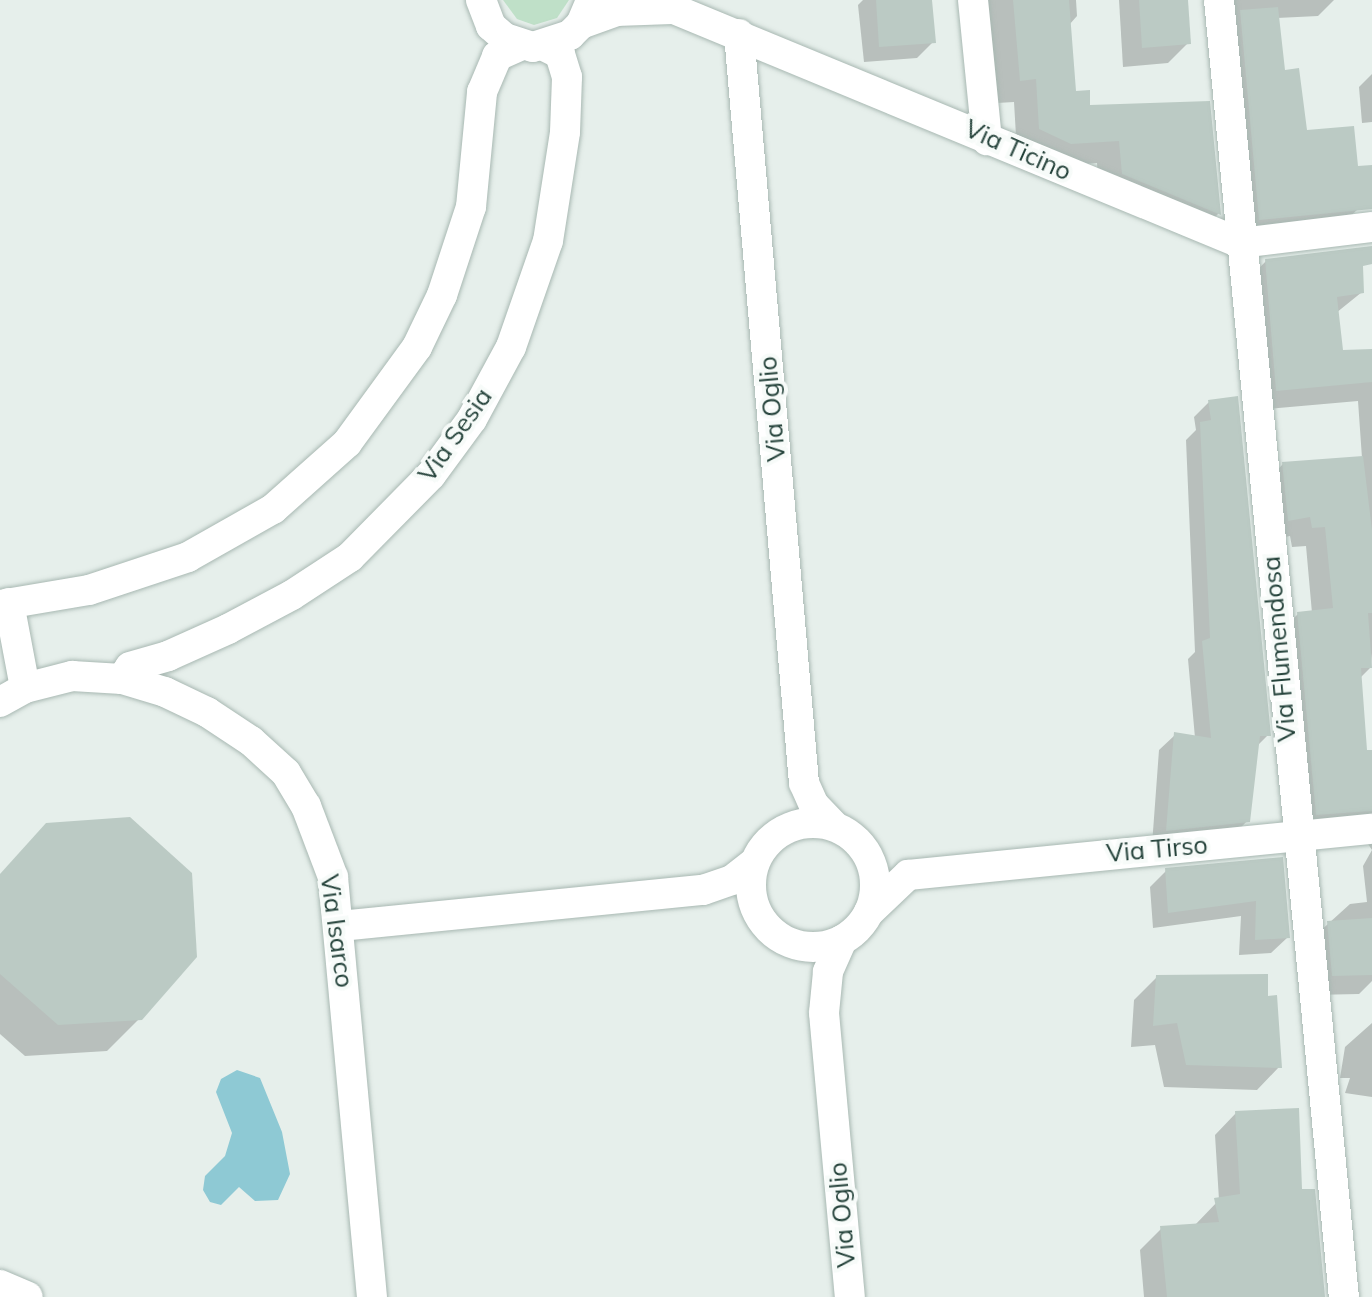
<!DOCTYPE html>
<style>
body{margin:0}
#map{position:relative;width:1372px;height:1297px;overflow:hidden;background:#e6efeb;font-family:Mulish,sans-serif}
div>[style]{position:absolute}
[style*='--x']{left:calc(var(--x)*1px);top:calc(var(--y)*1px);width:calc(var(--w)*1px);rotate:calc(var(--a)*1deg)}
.green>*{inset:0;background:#bfe0c8}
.water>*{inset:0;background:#8ec9d4}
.shadow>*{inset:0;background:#0003}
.building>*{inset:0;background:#bbcac4}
.roads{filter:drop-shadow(0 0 2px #a8b8b2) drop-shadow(0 0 2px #a8b8b2)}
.minor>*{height:30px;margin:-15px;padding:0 15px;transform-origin:15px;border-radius:15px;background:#fff}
.minor>.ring{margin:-15px;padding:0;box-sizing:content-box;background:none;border:30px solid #fff;border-radius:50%}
span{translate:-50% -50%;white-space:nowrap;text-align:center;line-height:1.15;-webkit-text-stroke:8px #f7fbf9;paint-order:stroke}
.street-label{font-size:25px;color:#24423a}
</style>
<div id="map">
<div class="green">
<div style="clip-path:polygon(503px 0,569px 0,557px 18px,534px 25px,517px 19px)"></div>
</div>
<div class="water">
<div style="clip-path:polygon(237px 1070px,260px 1078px,282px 1132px,290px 1174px,278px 1200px,255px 1201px,239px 1187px,221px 1205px,210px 1202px,203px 1190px,205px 1176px,225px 1156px,232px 1133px,216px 1092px,221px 1079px)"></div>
</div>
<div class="shadow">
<div style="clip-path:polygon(863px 0,929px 0,933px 42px,917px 58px,864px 62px,858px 5px)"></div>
<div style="clip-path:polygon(987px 0,1076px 0,1077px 16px,1069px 25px,1074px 93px,1087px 108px,1208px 103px,1218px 214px,1195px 237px,1099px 197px,1097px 163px,1046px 167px,1017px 153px,1014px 102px,997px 103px)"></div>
<div style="clip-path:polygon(1119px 0,1185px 0,1188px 43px,1168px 63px,1123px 67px)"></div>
<div style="clip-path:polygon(1218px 0,1334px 0,1318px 16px,1277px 18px,1282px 73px,1305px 133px,1358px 209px,1337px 229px,1242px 239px)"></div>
<div style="clip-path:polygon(1372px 74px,1372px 122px,1362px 123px,1359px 87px)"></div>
<div style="clip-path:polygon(1266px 261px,1362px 292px,1336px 313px,1341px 353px,1372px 351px,1372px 653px,1371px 667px,1360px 678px,1365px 753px,1372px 752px,1372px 981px,1359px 994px,1312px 995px,1307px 943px,1350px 904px,1367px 902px,1363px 866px,1372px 850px,1358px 829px,1297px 834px,1278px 634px,1298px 614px,1312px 613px,1306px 546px,1292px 547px,1290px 536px,1268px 540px,1263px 485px,1283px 464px,1362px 458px,1358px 401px,1256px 410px,1246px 282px)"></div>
<div style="clip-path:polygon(1209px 402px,1268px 735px,1256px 747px,1247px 821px,1232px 837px,1152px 845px,1159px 750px,1175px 735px,1195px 738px,1188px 659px,1195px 652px,1186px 440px,1196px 430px,1194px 417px)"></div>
<div style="clip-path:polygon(1280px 859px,1288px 937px,1271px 953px,1239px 955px,1241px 916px,1153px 928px,1150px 887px,1166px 871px)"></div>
<div style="clip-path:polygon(0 874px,140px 1018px,107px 1051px,25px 1056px,0 1034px)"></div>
<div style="clip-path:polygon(1157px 977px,1279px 1067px,1257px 1090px,1164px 1087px,1155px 1045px,1131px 1047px,1134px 1000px)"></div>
<div style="clip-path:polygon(1372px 1023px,1372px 1097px,1345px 1093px,1350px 1078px,1340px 1078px,1345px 1047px)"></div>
<div style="clip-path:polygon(1236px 1113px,1300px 1192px,1323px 1297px,1144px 1297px,1140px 1250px,1162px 1228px,1194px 1226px,1219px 1200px,1215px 1135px)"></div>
</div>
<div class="building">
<div style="clip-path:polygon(876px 0,932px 0,936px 43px,879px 47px)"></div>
<div style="clip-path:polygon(1013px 0,1069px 0,1076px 91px,1090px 90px,1090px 105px,1210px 101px,1221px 215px,1122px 174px,1119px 141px,1071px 144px,1039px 129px,1036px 79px,1020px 81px)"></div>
<div style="clip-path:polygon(1139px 0,1188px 0,1191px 44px,1142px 48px)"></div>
<div style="clip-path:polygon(1278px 7px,1285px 70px,1299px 68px,1307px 130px,1354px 126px,1358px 166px,1372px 165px,1372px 209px,1259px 220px,1240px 10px)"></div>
<div style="clip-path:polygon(1372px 246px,1372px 264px,1363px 266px,1364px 293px,1337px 297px,1343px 350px,1372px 349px,1372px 382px,1276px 391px,1265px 259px)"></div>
<div style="clip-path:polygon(1238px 396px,1271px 736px,1260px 736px,1250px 822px,1166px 831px,1174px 732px,1211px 738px,1202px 641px,1210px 638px,1200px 422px,1211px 420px,1208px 400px)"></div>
<div style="clip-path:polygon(1363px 456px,1372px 530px,1372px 613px,1368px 613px,1372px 668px,1361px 668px,1367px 750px,1372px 750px,1372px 811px,1316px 815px,1297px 612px,1333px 608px,1325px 527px,1312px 528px,1310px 517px,1288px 521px,1282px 462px)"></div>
<div style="clip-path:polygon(130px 817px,192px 873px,197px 957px,142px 1020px,58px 1025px,0 974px,0 874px,46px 823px)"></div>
<div style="clip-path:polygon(1283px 857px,1290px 938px,1255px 940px,1256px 901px,1168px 913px,1165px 868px)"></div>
<div style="clip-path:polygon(1372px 918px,1372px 975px,1332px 976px,1327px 921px)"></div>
<div style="clip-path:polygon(1268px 974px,1268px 996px,1277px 995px,1282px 1068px,1186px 1065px,1177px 1023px,1153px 1026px,1156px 975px)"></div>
<div style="clip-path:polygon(1299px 1108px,1302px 1189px,1315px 1189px,1325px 1297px,1167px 1297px,1160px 1226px,1219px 1222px,1214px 1198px,1240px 1194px,1235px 1111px)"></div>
</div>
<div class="roads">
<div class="minor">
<div style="--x:481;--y:0;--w:28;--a:69"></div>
<div style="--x:491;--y:26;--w:18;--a:41"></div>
<div style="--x:505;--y:38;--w:29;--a:18"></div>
<div style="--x:533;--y:47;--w:39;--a:-18"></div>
<div style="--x:570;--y:35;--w:16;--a:-45"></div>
<div style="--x:581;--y:24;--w:26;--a:-67"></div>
<div style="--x:652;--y:0;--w:636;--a:22.45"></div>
<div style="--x:1240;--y:243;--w:133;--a:-6.9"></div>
<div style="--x:973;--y:0;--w:141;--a:84.3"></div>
<div style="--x:1219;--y:0;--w:1303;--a:84.5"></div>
<div style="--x:581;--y:24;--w:37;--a:-20"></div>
<div style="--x:616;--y:11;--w:56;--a:-2"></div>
<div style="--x:739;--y:34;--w:752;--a:85.04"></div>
<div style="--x:804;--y:783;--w:24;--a:66"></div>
<div style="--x:814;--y:805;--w:28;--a:46"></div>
<div style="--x:9;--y:603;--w:86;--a:79.3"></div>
<div style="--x:0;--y:605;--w:90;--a:-9.6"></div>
<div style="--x:89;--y:590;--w:104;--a:-18.4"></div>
<div style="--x:188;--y:557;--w:98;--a:-29.5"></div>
<div style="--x:273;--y:509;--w:99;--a:-41.7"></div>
<div style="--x:347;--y:443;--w:119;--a:-53.9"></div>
<div style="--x:417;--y:347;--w:58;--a:-64.3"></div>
<div style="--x:442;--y:295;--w:93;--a:-71.8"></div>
<div style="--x:471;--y:207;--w:116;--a:-84.5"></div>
<div style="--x:482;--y:92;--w:39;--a:-67"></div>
<div style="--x:497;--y:56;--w:27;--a:-24"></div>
<div style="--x:122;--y:679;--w:14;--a:-56"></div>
<div style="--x:130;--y:667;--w:40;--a:-16"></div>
<div style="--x:168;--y:656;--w:66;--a:-24.2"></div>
<div style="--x:228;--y:629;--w:72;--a:-28"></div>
<div style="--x:292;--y:595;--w:69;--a:-33.2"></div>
<div style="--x:350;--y:557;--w:115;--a:-45.4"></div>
<div style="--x:431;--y:475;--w:69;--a:-53.8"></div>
<div style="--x:472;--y:419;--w:82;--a:-61.6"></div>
<div style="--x:511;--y:347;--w:112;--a:-70.8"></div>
<div style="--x:548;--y:241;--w:110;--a:-81.1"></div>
<div style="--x:565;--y:132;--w:55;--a:-87.9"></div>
<div style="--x:567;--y:77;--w:24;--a:-107"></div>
<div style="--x:560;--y:54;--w:18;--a:-153"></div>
<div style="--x:0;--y:702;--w:29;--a:-29"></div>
<div style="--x:25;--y:688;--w:49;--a:-14.3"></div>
<div style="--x:72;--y:676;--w:50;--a:3.4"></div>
<div style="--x:122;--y:679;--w:45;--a:16.8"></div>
<div style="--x:165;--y:692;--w:47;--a:25.5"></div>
<div style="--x:207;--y:712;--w:53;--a:33.4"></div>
<div style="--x:251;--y:741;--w:47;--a:42.4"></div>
<div style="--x:286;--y:773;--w:39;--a:59"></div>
<div style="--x:306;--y:806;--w:76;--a:69.2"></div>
<div style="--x:333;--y:877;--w:422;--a:84.7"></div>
<div class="ring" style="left:751px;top:823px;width:94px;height:94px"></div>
<div style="--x:869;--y:912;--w:54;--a:-43.5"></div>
<div style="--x:908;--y:875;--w:466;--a:-5.7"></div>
<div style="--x:340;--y:926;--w:365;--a:-5.7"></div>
<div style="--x:703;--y:890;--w:31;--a:-19"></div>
<div style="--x:732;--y:880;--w:28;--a:-38"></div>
<div style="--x:842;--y:940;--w:35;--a:114"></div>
<div style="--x:828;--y:972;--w:41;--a:95.6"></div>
<div style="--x:824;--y:1013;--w:285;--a:84.8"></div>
<div style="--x:0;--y:1285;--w:30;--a:23"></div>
</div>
</div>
<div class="street-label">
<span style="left:1018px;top:150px;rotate:24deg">Via Ticino</span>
<span style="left:772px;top:409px;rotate:-95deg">Via Oglio</span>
<span style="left:455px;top:435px;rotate:-55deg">Via Sesia</span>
<span style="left:1279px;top:649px;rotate:-95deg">Via Flumendosa</span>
<span style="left:1157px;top:849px;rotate:-5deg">Via Tirso</span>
<span style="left:337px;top:931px;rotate:82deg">Via Isarco</span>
<span style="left:842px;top:1215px;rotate:-95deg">Via Oglio</span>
</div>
</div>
